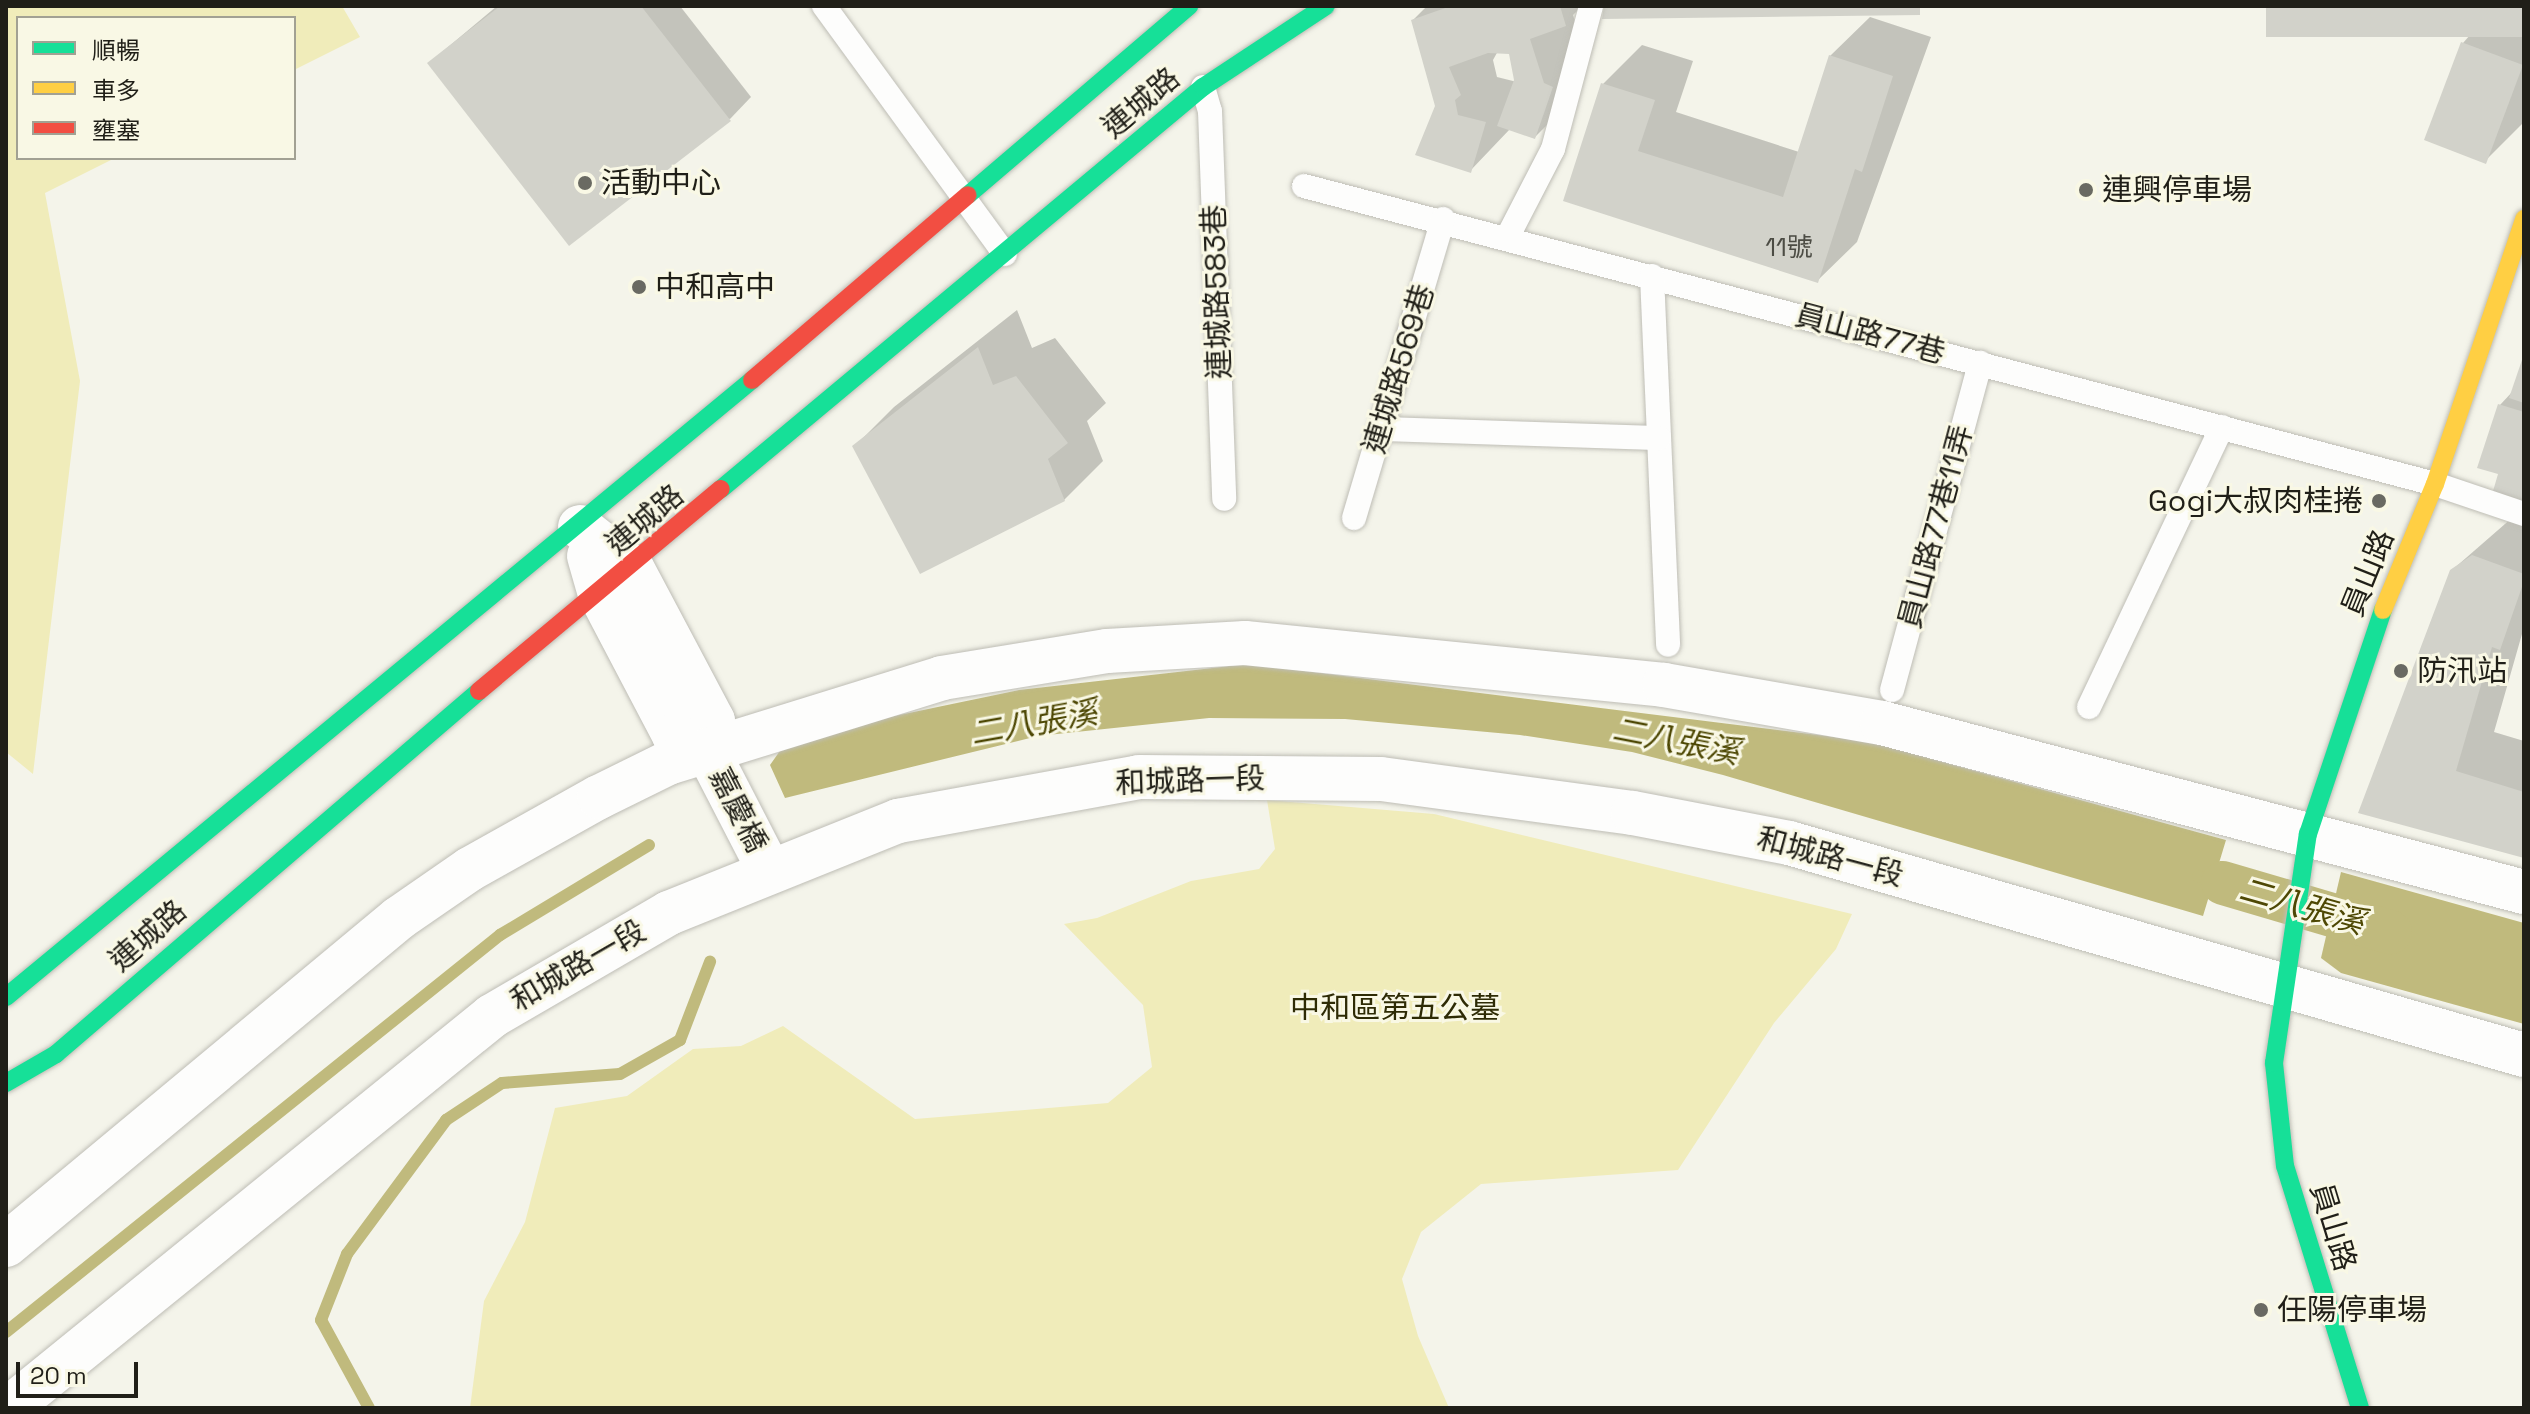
<!DOCTYPE html>
<meta charset="utf-8">
<style>
body{margin:0}
#map{position:relative;width:2530px;height:1414px;overflow:hidden;background:#f4f4ea;font-family:"Space Grotesk","Noto Sans TC",sans-serif}
div>[style]{position:absolute}
[style*='--x']{left:calc(var(--x)*1px);top:calc(var(--y)*1px);width:calc(var(--w)*1px);rotate:calc(var(--a)*1deg)}
.green>*{inset:0;background:#f0ecba}
.water>*{inset:0;background:#c0ba7d}
.shadow>*{inset:0;background:#0003}
.stream>*{height:12px;margin:-6px;padding:0 6px;transform-origin:6px;border-radius:6px;background:#c0ba7d}
.canal>*{height:44px;margin:-22px;padding:0 22px;transform-origin:22px;border-radius:22px;background:#c0ba7d}
.building>*{inset:0;background:#d2d2ca}
.roads{filter:drop-shadow(0 0 2px #bebdb5) drop-shadow(0 0 2px #bebdb5)}
.lane>*{height:24px;margin:-12px;padding:0 12px;transform-origin:12px;border-radius:12px;background:#fdfdfc}
.street>*{height:44px;margin:-22px;padding:0 22px;transform-origin:22px;border-radius:22px;background:#fdfdfc}
.fast>*{height:18px;margin:-9px;padding:0 9px;transform-origin:9px;border-radius:9px;background:#16e098}
.slow>*{height:18px;margin:-9px;padding:0 9px;transform-origin:9px;border-radius:9px;background:#ffcf43}
.jam>*{height:18px;margin:-9px;padding:0 9px;transform-origin:9px;border-radius:9px;background:#f24e42}
.dots>*{width:22px;height:22px;translate:-50% -50%;box-sizing:border-box;border:4px solid #f9f8e5;border-radius:50%}
span{translate:-50% -50%;white-space:nowrap;text-align:center;line-height:1.15;-webkit-text-stroke:6px #f9f8e5;paint-order:stroke}
.number-label{font-size:26px;color:#4c4c44}
.number-label span{-webkit-text-stroke-width:0}
.street-label{font-size:30px;color:#201f18}
.poi-label{font-size:30px;color:#201f18}
.left{translate:0 -50%;text-align:left}
.right{translate:-100% -50%;text-align:right}
.park-label{font-size:30px;color:#2e2b05}
.water-label{font-size:32px;color:#4e4804;font-style:italic}
.frame{position:absolute;inset:0;border:8px solid #201f18;pointer-events:none}
.legend{position:absolute;left:16px;top:16px;width:280px;height:144px;box-sizing:border-box;background:#f9f8e5;border:2px solid #a2a193;margin:0;padding:10px 14px;list-style:none;font-size:24px;color:#201f18}
.legend li{display:flex;align-items:center;gap:16px;height:40px}
.legend b{width:40px;border:2px solid #a2a193}
.scale{position:absolute;left:16px;top:1362px;width:122px;height:36px;box-sizing:border-box;border:4px solid #201f18;border-top:0;padding-left:10px;font-size:24px;line-height:28px;white-space:nowrap;color:#201f18;-webkit-text-stroke:6px #f9f8e5;paint-order:stroke}
</style>
<div id="map">
<div class="green">
<div style="clip-path:polygon(6px 6px,342px 6px,360px 37px,294px 70px,294px 18px,18px 18px,18px 158px,115px 158px,45px 193px,80px 381px,33px 774px,6px 752px)"></div>
<div style="clip-path:polygon(1267px 800px,1434px 814px,1852px 914px,1836px 949px,1774px 1023px,1678px 1170px,1481px 1184px,1421px 1232px,1402px 1279px,1418px 1336px,1449px 1408px,470px 1408px,484px 1301px,525px 1222px,555px 1108px,627px 1096px,693px 1049px,741px 1046px,783px 1026px,915px 1119px,1108px 1103px,1152px 1067px,1143px 1005px,1064px 924px,1097px 918px,1191px 881px,1259px 869px,1275px 849px)"></div>
</div>
<div class="water">
<div style="clip-path:polygon(1248px 664px,1866px 741px,2226px 840px,2203px 916px,1723px 775px,1632px 752px,1520px 735px,1345px 719px,1209px 718px,1038px 736px,785px 798px,770px 765px,789px 738px,1019px 690px)"></div>
<div style="clip-path:polygon(2341px 872px,2524px 923px,2524px 1024px,2341px 973px,2321px 958px)"></div>
</div>
<div class="shadow">
<div style="clip-path:polygon(497px 6px,680px 6px,751px 97px,730px 119px,429px 63px)"></div>
<div style="clip-path:polygon(evenodd,1427px 6px,1582px 6px,1573px 15px,1582px 44px,1574px 98px,1535px 137px,1510px 129px,1470px 171px,1437px 106px,1413px 20px,1427px 6px,1498px 51px,1511px 52px,1517px 82px,1497px 77px,1493px 60px,1498px 51px)"></div>
<div style="clip-path:polygon(2268px 6px,2524px 6px,2524px 122px,2485px 161px,2463px 43px,2470px 35px)"></div>
<div style="clip-path:polygon(1870px 17px,1931px 37px,1857px 242px,1817px 281px,1565px 199px,1603px 84px,1642px 45px,1693px 61px,1676px 112px,1799px 152px,1830px 56px)"></div>
<div style="clip-path:polygon(1017px 310px,1032px 348px,1055px 338px,1106px 403px,1087px 421px,1103px 461px,1064px 500px,855px 446px,894px 407px)"></div>
<div style="clip-path:polygon(2524px 359px,2524px 506px,2501px 473px,2500px 405px,2513px 391px)"></div>
<div style="clip-path:polygon(2513px 517px,2524px 521px,2524px 627px,2494px 732px,2524px 741px,2524px 856px,2361px 812px,2451px 571px)"></div>
</div>
<div class="stream">
<div style="--x:2198;--y:876;--w:26;--a:16"></div>
<div style="--x:6;--y:1332;--w:634;--a:-38.79"></div>
<div style="--x:500;--y:935;--w:174;--a:-31.1"></div>
<div style="--x:369;--y:1408;--w:100;--a:-118.6"></div>
<div style="--x:321;--y:1320;--w:71;--a:-68.5"></div>
<div style="--x:347;--y:1254;--w:167;--a:-53.5"></div>
<div style="--x:446;--y:1120;--w:67;--a:-33.5"></div>
<div style="--x:502;--y:1083;--w:118;--a:-4.4"></div>
<div style="--x:620;--y:1074;--w:69;--a:-29.5"></div>
<div style="--x:680;--y:1040;--w:84;--a:-69"></div>
</div>
<div class="canal">
<div style="--x:2223;--y:883;--w:174;--a:16.4"></div>
</div>
<div class="building">
<div style="clip-path:polygon(500px 6px,641px 6px,731px 121px,569px 246px,427px 63px)"></div>
<div style="clip-path:polygon(1451px 6px,1560px 6px,1566px 26px,1530px 39px,1544px 83px,1553px 87px,1535px 139px,1497px 126px,1514px 80px,1509px 54px,1488px 53px,1449px 67px,1461px 95px,1455px 100px,1458px 115px,1486px 122px,1471px 173px,1415px 155px,1435px 106px,1411px 20px)"></div>
<div style="clip-path:polygon(1604px 6px,1920px 6px,1920px 15px,1602px 19px)"></div>
<div style="clip-path:polygon(2266px 6px,2524px 6px,2524px 37px,2266px 37px)"></div>
<div style="clip-path:polygon(2461px 42px,2523px 65px,2486px 164px,2424px 140px)"></div>
<div style="clip-path:polygon(1829px 55px,1893px 76px,1862px 172px,1855px 169px,1818px 283px,1563px 201px,1601px 83px,1655px 100px,1638px 151px,1783px 197px)"></div>
<div style="clip-path:polygon(978px 347px,993px 385px,1016px 376px,1068px 443px,1048px 459px,1065px 501px,920px 574px,852px 446px)"></div>
<div style="clip-path:polygon(2524px 354px,2524px 403px,2509px 398px)"></div>
<div style="clip-path:polygon(2498px 404px,2524px 412px,2524px 508px,2491px 498px,2498px 474px,2477px 468px)"></div>
<div style="clip-path:polygon(2472px 555px,2524px 574px,2524px 581px,2500px 650px,2492px 647px,2456px 771px,2524px 792px,2524px 858px,2358px 813px,2450px 570px)"></div>
</div>
<div class="roads">
<div class="lane">
<div style="--x:824;--y:6;--w:307;--a:53.9"></div>
<div style="--x:1203;--y:87;--w:25;--a:74"></div>
<div style="--x:1210;--y:111;--w:388;--a:87.9"></div>
<div style="--x:1304;--y:186;--w:1170;--a:14.76"></div>
<div style="--x:2435;--y:484;--w:94;--a:18.6"></div>
<div style="--x:1507;--y:238;--w:100;--a:-62.7"></div>
<div style="--x:1553;--y:149;--w:148;--a:-75.1"></div>
<div style="--x:1652;--y:276;--w:369;--a:87.5"></div>
<div style="--x:1381;--y:429;--w:278;--a:1.9"></div>
<div style="--x:1354;--y:518;--w:312;--a:-73.4"></div>
<div style="--x:1892;--y:690;--w:339;--a:-74.9"></div>
<div style="--x:2089;--y:707;--w:310;--a:-64.6"></div>
</div>
<div class="street">
<div style="--x:580;--y:527;--w:66;--a:38.3"></div>
<div style="--x:632;--y:568;--w:173;--a:62.1"></div>
<div style="--x:713;--y:721;--w:30;--a:102"></div>
<div style="--x:589;--y:556;--w:40;--a:74"></div>
<div style="--x:600;--y:594;--w:159;--a:62.3"></div>
<div style="--x:674;--y:735;--w:36;--a:24"></div>
<div style="--x:707;--y:750;--w:135;--a:62.7"></div>
<div style="--x:6;--y:1245;--w:511;--a:-39.76"></div>
<div style="--x:399;--y:918;--w:86;--a:-34.6"></div>
<div style="--x:470;--y:869;--w:148;--a:-29.2"></div>
<div style="--x:599;--y:797;--w:77;--a:-26.2"></div>
<div style="--x:668;--y:763;--w:287;--a:-17.2"></div>
<div style="--x:942;--y:678;--w:167;--a:-9.3"></div>
<div style="--x:1107;--y:651;--w:138;--a:-3.3"></div>
<div style="--x:1245;--y:643;--w:421;--a:5.7"></div>
<div style="--x:1664;--y:685;--w:221;--a:9.9"></div>
<div style="--x:1882;--y:723;--w:664;--a:14.75"></div>
<div style="--x:9;--y:1408;--w:622;--a:-39.06"></div>
<div style="--x:492;--y:1016;--w:205;--a:-30.2"></div>
<div style="--x:669;--y:913;--w:247;--a:-21.9"></div>
<div style="--x:898;--y:821;--w:245;--a:-10.3"></div>
<div style="--x:1139;--y:777;--w:242;--a:0.5"></div>
<div style="--x:1381;--y:779;--w:254;--a:7.7"></div>
<div style="--x:1633;--y:813;--w:159;--a:10.9"></div>
<div style="--x:1789;--y:843;--w:765;--a:16.09"></div>
</div>
<div class="fast">
<div style="--x:968;--y:195;--w:291;--a:-40.5"></div>
<div style="--x:721;--y:489;--w:628;--a:-39.83"></div>
<div style="--x:1203;--y:87;--w:147;--a:-33.4"></div>
<div style="--x:6;--y:997;--w:968;--a:-39.59"></div>
<div style="--x:6;--y:1083;--w:58;--a:-30.1"></div>
<div style="--x:56;--y:1054;--w:557;--a:-40.63"></div>
<div style="--x:2360;--y:1408;--w:253;--a:-107.2"></div>
<div style="--x:2285;--y:1166;--w:104;--a:-96.1"></div>
<div style="--x:2274;--y:1063;--w:232;--a:-81.6"></div>
<div style="--x:2308;--y:834;--w:236;--a:-71.5"></div>
</div>
<div class="slow">
<div style="--x:2383;--y:610;--w:136;--a:-67.6"></div>
<div style="--x:2435;--y:484;--w:280;--a:-71.4"></div>
</div>
<div class="jam">
<div style="--x:752;--y:380;--w:284;--a:-40.6"></div>
<div style="--x:479;--y:691;--w:315;--a:-39.9"></div>
</div>
</div>
<div class="dots">
<div style="left:585px;top:183px;background:#6a6a62"></div>
<div style="left:2086px;top:190px;background:#6a6a62"></div>
<div style="left:639px;top:287px;background:#6a6a62"></div>
<div style="left:2379px;top:501px;background:#6a6a62"></div>
<div style="left:2401px;top:671px;background:#6a6a62"></div>
<div style="left:2261px;top:1310px;background:#6a6a62"></div>
</div>
<div class="number-label">
<span style="left:1789px;top:248px">11號</span>
</div>
<div class="street-label">
<span style="left:1141px;top:103px;rotate:-40deg">連城路</span>
<span style="left:1217px;top:292px;rotate:-92deg">連城路583巷</span>
<span style="left:1870px;top:334px;rotate:15deg">員山路77巷</span>
<span style="left:1399px;top:369px;rotate:-73deg">連城路569巷</span>
<span style="left:645px;top:520px;rotate:-40deg">連城路</span>
<span style="left:1936px;top:527px;rotate:-75deg">員山路77巷11弄</span>
<span style="left:2368px;top:573px;rotate:-68deg">員山路</span>
<span style="left:1190px;top:781px;rotate:-2deg">和城路一段</span>
<span style="left:738px;top:810px;rotate:63deg">嘉慶橋</span>
<span style="left:1830px;top:857px;rotate:15deg">和城路一段</span>
<span style="left:148px;top:936px;rotate:-41deg">連城路</span>
<span style="left:578px;top:966px;rotate:-30deg">和城路一段</span>
<span style="left:2333px;top:1227px;rotate:73deg">員山路</span>
</div>
<div class="poi-label">
<span class="left" style="left:601px;top:183px">活動中心</span>
<span class="left" style="left:2102px;top:190px">連興停車場</span>
<span class="left" style="left:655px;top:287px">中和高中</span>
<span class="right" style="left:2363px;top:501px">Gogi大叔肉桂捲</span>
<span class="left" style="left:2417px;top:671px">防汛站</span>
<span class="left" style="left:2277px;top:1310px">任陽停車場</span>
</div>
<div class="park-label">
<span style="left:1395px;top:1008px">中和區第五公墓</span>
</div>
<div class="water-label">
<span style="left:1034px;top:723px;rotate:-10deg">二八張溪</span>
<span style="left:1676px;top:741px;rotate:11deg">二八張溪</span>
<span style="left:2302px;top:906px;rotate:16deg">二八張溪</span>
</div>
<div class="frame"></div>
<ul class="legend">
<li><b style="height:10px;background:#16e098"></b>順暢</li>
<li><b style="height:10px;background:#ffcf43"></b>車多</li>
<li><b style="height:10px;background:#f24e42"></b>壅塞</li>
</ul>
<div class="scale">20 m</div>
</div>
